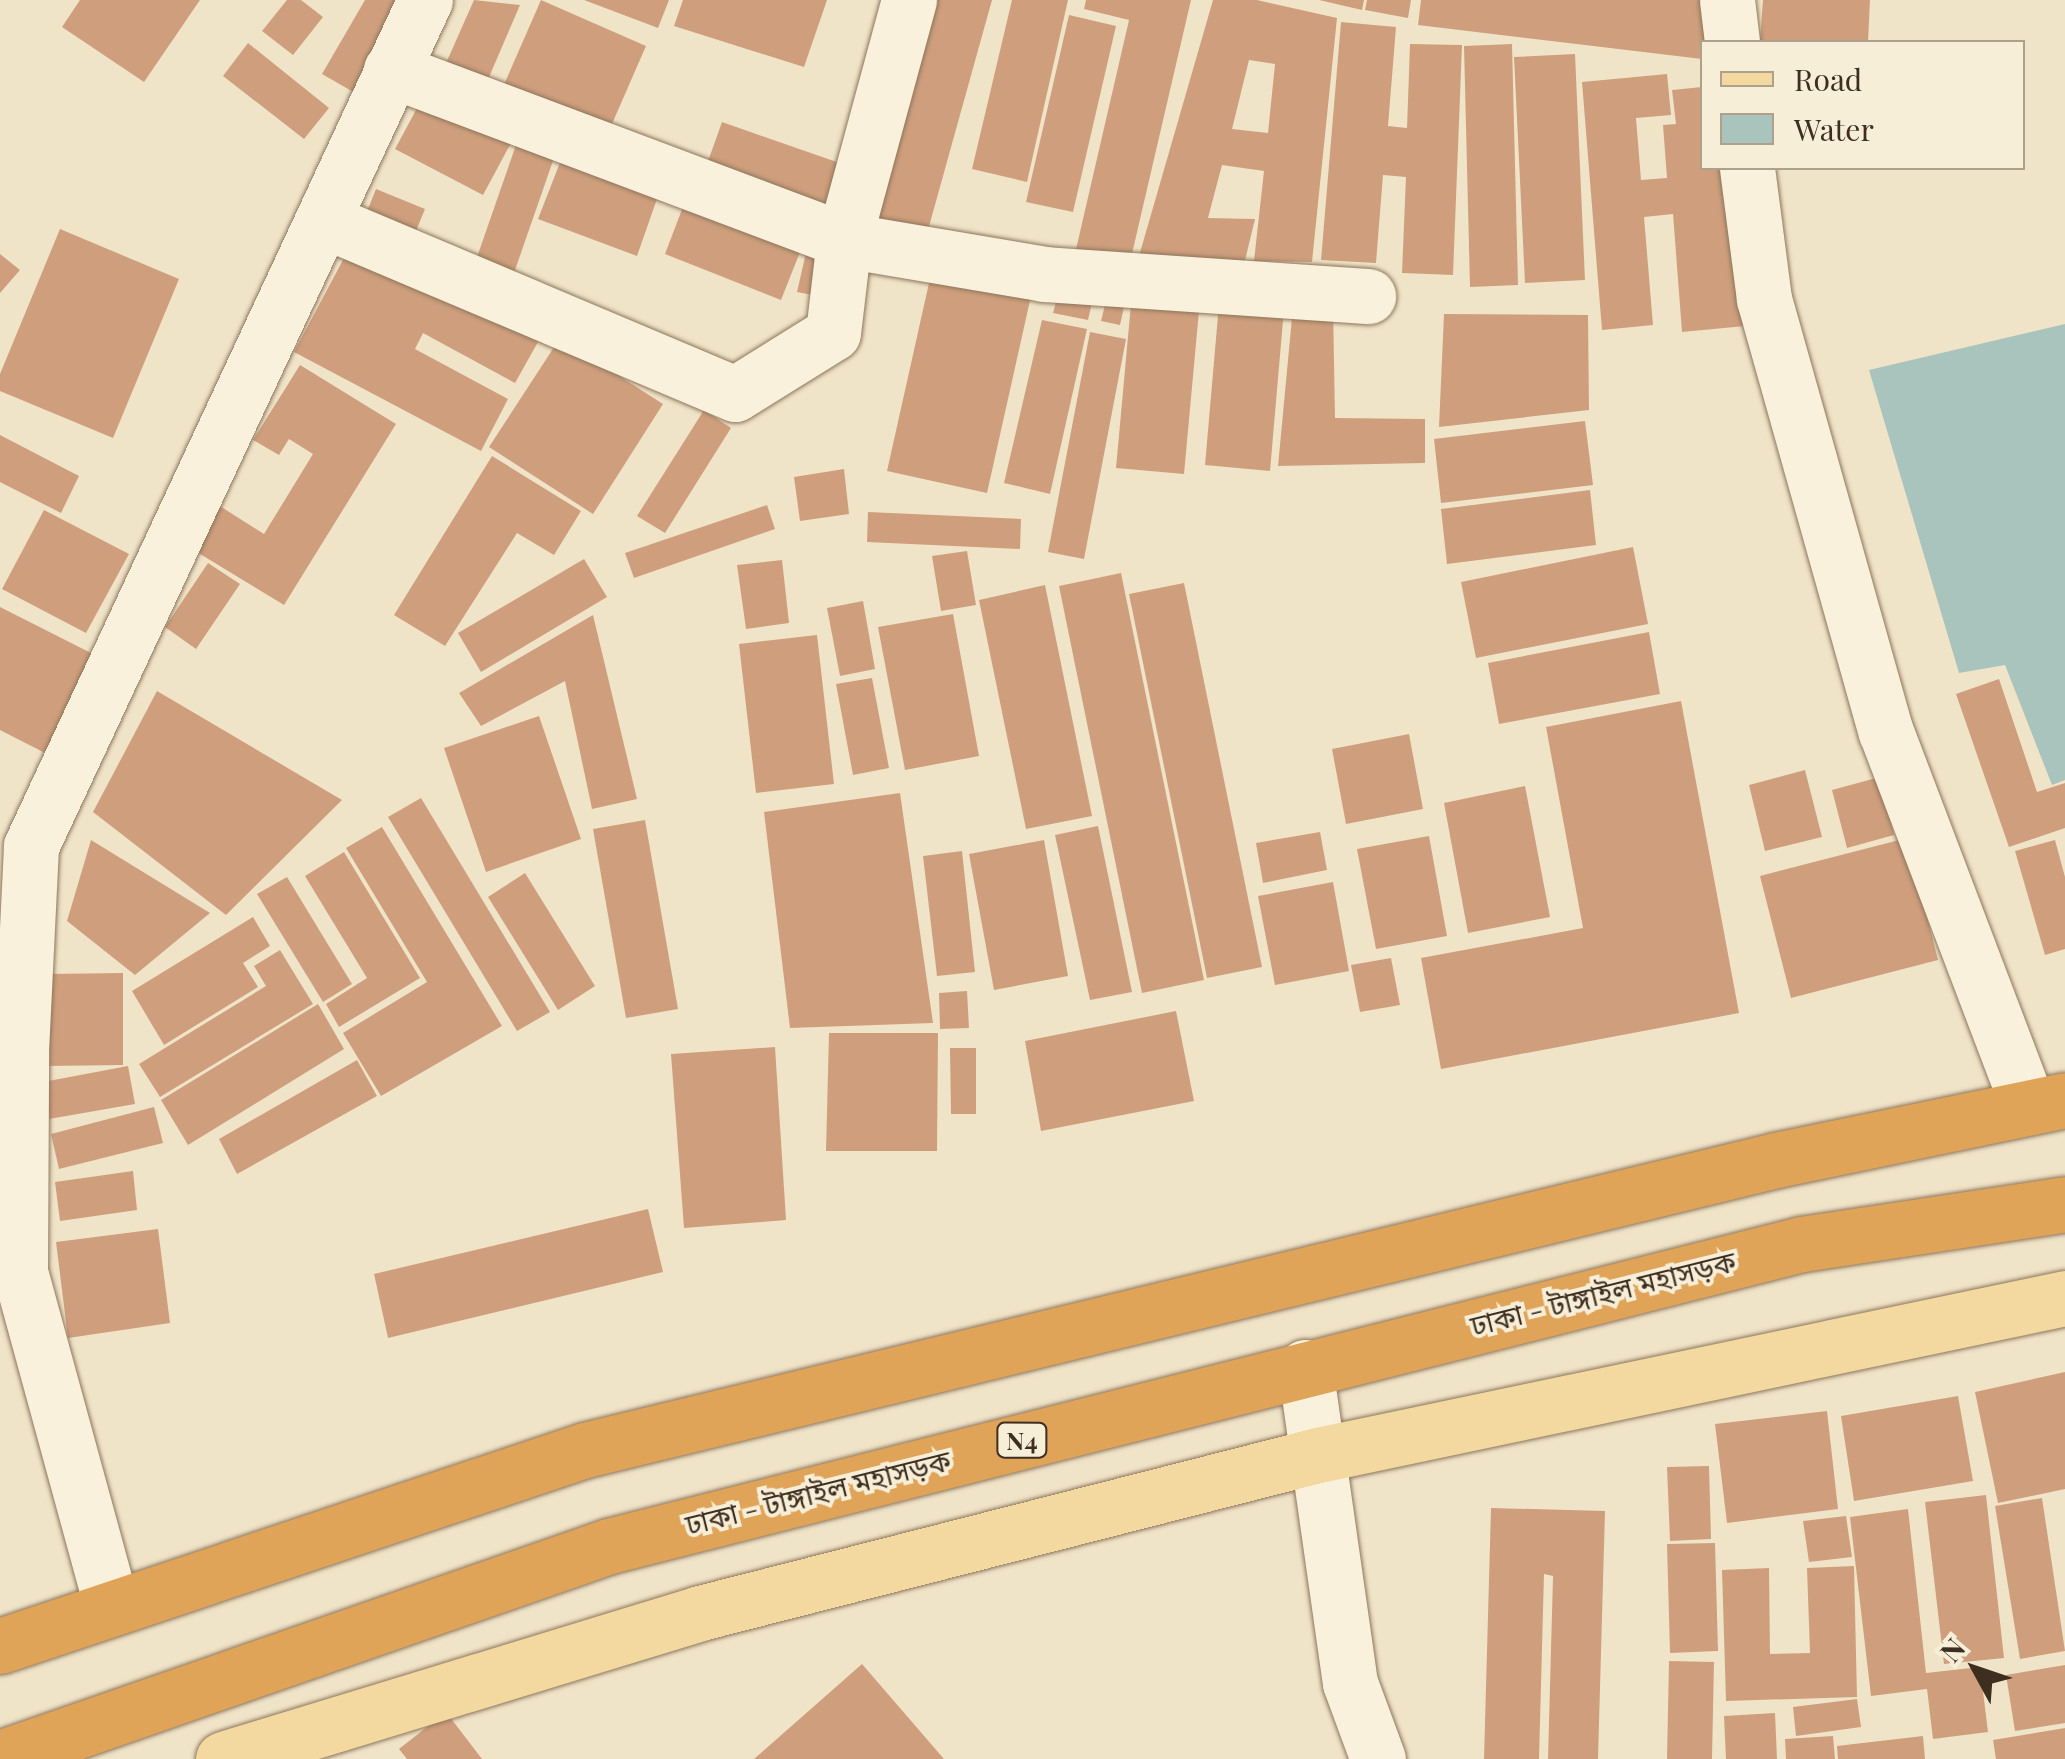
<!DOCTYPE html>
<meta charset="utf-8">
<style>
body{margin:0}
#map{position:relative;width:2065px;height:1759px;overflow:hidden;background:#f0e4c8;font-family:"Playfair Display","Noto Sans Bengali",serif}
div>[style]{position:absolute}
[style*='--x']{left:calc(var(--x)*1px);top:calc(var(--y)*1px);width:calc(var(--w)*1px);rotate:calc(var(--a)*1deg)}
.water>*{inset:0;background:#a9c4bc}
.building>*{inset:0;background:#cf9f7d}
.roads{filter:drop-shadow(0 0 2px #8d765c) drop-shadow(0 0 2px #8d765c)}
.minor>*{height:55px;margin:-27.5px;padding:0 27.5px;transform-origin:27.5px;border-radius:27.5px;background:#faf1dc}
.major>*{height:55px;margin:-27.5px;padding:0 27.5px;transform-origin:27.5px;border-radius:27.5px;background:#f3d9a0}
.highway>*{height:55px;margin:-27.5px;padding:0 27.5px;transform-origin:27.5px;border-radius:27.5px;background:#e0a458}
span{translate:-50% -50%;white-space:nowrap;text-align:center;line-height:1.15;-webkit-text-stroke:8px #f7eed8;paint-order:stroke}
.shield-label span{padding:2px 8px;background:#f7eed8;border:2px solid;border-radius:8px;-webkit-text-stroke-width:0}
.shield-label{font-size:25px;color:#3d2e20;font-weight:700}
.street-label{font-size:28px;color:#3d2e20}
.legend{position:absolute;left:1700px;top:40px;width:325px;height:130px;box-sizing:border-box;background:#f7eed8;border:2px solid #ada18e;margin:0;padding:12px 18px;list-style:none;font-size:30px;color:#3d2e20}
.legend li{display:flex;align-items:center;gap:20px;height:50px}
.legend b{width:50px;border:2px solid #ada18e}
.north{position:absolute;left:1925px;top:1619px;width:100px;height:100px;-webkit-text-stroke:8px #f7eed8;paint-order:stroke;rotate:310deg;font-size:28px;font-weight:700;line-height:40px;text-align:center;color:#3d2e20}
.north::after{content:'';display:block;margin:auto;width:35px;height:45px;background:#3d2e20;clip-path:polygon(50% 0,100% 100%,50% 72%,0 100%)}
</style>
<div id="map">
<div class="water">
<div style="clip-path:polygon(2065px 324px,2065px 780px,2052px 785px,2005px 665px,1959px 673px,1869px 370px)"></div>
</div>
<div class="building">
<div style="clip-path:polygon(80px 0,200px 0,144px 82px,62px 27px)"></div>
<div style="clip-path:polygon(287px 0,301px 0,323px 17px,293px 55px,262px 31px)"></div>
<div style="clip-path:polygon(365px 0,413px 0,362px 97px,322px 74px)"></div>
<div style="clip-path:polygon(474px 0,520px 5px,480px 98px,439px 79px)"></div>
<div style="clip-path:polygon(541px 0,646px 46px,608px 133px,503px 87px)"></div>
<div style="clip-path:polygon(584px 0,669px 0,658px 28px)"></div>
<div style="clip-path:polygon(683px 0,827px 0,804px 67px,674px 26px)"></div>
<div style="clip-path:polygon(916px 0,992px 0,923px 248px,852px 228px)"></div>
<div style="clip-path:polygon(1012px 0,1068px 0,1027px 182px,972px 169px)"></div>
<div style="clip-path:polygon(1086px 0,1191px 0,1128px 271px,1074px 258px,1129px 20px,1084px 9px)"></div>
<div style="clip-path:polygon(evenodd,1213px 0,1257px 0,1337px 18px,1312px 262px,1254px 261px,1264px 171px,1222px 165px,1208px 218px,1255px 219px,1242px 273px,1135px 270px,1213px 0,1249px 60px,1275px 64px,1268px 133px,1232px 129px,1249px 60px)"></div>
<div style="clip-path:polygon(1319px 0,1364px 0,1362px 10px)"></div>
<div style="clip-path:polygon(1367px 0,1411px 0,1408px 18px,1365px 10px)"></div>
<div style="clip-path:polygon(1421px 0,1704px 0,1708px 42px,1702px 42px,1702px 59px,1418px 25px)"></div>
<div style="clip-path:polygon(1763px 0,1870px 0,1868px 42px,1760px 42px)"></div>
<div style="clip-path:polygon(1069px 15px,1116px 26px,1073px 212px,1026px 202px)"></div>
<div style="clip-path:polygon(1341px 22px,1396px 27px,1388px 126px,1407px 128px,1410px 44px,1462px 45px,1453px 275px,1402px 273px,1406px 177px,1383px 175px,1376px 263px,1321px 260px)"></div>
<div style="clip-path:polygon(248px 43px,329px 108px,304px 139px,223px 76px)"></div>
<div style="clip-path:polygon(1512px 44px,1518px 285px,1470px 287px,1464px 46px)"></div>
<div style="clip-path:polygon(1575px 54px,1585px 280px,1525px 283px,1514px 57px)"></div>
<div style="clip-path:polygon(1667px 74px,1671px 115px,1636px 118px,1641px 180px,1667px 178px,1663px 125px,1676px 124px,1672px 90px,1702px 87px,1702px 168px,1731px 168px,1745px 326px,1682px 332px,1673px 214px,1644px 217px,1653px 325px,1602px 330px,1582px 82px)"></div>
<div style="clip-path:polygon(423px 97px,511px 143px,483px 195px,395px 149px)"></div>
<div style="clip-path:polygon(722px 122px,851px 167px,830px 226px,701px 181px)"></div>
<div style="clip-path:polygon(517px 142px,555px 155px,514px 273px,476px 260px)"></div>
<div style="clip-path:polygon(561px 160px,658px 196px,637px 256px,538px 219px)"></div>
<div style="clip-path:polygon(376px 189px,425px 209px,409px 248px,360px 229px)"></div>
<div style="clip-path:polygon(689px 191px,806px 237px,781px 300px,665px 254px)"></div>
<div style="clip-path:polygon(60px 229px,179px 279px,113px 438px,0 391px,0 374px)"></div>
<div style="clip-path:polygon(810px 235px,823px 297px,797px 292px)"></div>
<div style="clip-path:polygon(352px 243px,538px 342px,515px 383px,423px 333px,415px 349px,508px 399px,481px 451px,294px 352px)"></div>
<div style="clip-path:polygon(0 254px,20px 270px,0 293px)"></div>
<div style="clip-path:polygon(933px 265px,1033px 287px,987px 493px,887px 471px)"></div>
<div style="clip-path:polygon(1061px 283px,1095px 289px,1088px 320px,1053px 313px)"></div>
<div style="clip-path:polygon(1109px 289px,1127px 294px,1120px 325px,1101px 321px)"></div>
<div style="clip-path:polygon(1132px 293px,1200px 300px,1184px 474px,1116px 468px)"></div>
<div style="clip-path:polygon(1219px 304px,1284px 309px,1270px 471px,1205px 465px)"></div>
<div style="clip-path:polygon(1333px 305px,1335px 418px,1425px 419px,1425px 463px,1278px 466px,1293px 307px)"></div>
<div style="clip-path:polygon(1444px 314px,1588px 315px,1589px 410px,1439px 427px)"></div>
<div style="clip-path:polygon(1042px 320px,1087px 329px,1050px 494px,1004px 483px)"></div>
<div style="clip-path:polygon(1090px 332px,1126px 339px,1084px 559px,1048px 552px)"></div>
<div style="clip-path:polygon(560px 338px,663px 404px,593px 514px,489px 447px)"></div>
<div style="clip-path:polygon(300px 365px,396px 424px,284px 605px,187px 546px,215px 503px,264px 534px,313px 454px,289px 439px,279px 455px,253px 440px)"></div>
<div style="clip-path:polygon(704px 410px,731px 428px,665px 533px,637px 516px)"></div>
<div style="clip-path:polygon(1585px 421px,1593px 485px,1441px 503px,1434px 439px)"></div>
<div style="clip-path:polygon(0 435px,79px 476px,61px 513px,0 482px)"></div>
<div style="clip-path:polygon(492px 456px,581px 511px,554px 555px,517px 533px,445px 646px,394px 615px)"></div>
<div style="clip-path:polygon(844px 469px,849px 514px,800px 521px,794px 477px)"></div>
<div style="clip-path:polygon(1590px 490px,1596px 545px,1447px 564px,1441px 509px)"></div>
<div style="clip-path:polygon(767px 505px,775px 529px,634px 578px,625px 553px)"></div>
<div style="clip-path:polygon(44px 510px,129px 554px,86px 633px,2px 589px)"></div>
<div style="clip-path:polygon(868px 512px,1021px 519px,1020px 549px,867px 542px)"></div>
<div style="clip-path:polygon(1633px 547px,1648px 624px,1476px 658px,1461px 582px)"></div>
<div style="clip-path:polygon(967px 551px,976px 605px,941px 611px,932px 556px)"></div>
<div style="clip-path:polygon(584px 559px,607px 597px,481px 672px,458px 633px)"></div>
<div style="clip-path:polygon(782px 560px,789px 623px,746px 629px,737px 565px)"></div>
<div style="clip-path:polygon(208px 563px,240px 584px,196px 649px,165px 627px)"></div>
<div style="clip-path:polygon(1121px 573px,1204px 980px,1142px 993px,1059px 586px)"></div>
<div style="clip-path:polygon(1184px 583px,1262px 967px,1207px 978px,1129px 594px)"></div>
<div style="clip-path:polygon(1045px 585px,1092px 816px,1026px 829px,979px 600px)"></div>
<div style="clip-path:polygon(863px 601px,875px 669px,840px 676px,827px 608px)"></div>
<div style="clip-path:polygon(0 607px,95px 655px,45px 753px,0 730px)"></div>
<div style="clip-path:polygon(953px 614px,979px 756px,905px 770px,878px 627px)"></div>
<div style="clip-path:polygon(593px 615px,637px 799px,592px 809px,565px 681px,481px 726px,459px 693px)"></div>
<div style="clip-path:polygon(1649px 632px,1660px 694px,1499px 724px,1488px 663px)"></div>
<div style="clip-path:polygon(817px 635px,834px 784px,756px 793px,739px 644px)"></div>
<div style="clip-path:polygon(872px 678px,889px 768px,853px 775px,836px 684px)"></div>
<div style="clip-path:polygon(1999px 679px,2037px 792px,2065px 783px,2065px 828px,2009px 847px,1956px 694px)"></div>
<div style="clip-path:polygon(157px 691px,342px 800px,226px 915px,93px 812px)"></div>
<div style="clip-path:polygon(1681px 701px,1739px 1013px,1441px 1069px,1421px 958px,1583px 928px,1546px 727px)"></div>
<div style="clip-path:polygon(539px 716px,581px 839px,486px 872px,444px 748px)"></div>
<div style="clip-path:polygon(1409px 734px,1423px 809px,1346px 824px,1332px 749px)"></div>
<div style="clip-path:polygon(1805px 770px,1822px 837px,1765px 851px,1749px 785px)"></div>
<div style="clip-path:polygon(1880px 777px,1894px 835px,1847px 848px,1832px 790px)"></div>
<div style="clip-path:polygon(1525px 786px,1550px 917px,1468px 933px,1444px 803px)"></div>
<div style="clip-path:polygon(900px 793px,933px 1023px,790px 1028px,764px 812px)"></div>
<div style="clip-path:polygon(421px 798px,550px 1012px,517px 1031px,388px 817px)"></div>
<div style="clip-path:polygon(645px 820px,678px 1009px,626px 1018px,593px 829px)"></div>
<div style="clip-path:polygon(1098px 826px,1132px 992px,1090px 1000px,1055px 835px)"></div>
<div style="clip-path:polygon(382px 827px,502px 1026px,381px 1096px,343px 1033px,427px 982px,346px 848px)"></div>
<div style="clip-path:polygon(1320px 832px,1327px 870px,1263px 883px,1256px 843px)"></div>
<div style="clip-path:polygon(1429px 836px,1447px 936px,1376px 949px,1357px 849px)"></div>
<div style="clip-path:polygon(1907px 838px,1938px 960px,1791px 998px,1760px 876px)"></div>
<div style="clip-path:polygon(91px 840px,210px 913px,135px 975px,67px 921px)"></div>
<div style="clip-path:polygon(1044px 840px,1068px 976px,994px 990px,969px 854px)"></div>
<div style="clip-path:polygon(2055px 840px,2065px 877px,2065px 949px,2045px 955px,2015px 851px)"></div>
<div style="clip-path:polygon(962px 851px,975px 972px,937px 976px,923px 856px)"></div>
<div style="clip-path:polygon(344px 852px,420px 978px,339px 1027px,326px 1004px,367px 978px,305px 876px)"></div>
<div style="clip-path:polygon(525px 873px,595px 986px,558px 1010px,488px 897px)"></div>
<div style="clip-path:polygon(287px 877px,352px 984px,323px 1002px,257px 894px)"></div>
<div style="clip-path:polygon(1333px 882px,1349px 971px,1275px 985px,1258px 896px)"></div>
<div style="clip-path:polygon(253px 917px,270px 946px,243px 963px,258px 987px,164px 1045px,132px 991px)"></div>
<div style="clip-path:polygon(280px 950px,313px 1004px,160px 1097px,139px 1064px,266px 986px,254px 966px)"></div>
<div style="clip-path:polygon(1391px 958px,1400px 1005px,1360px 1012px,1351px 965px)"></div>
<div style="clip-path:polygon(123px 973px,123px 1065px,47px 1066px,47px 974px)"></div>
<div style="clip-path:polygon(967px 991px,969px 1028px,940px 1029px,939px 993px)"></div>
<div style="clip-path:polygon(318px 1004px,344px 1049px,188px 1145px,161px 1100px)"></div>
<div style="clip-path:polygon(1176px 1011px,1194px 1101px,1041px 1131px,1025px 1041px)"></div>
<div style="clip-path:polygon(829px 1033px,938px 1033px,937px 1151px,826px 1151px)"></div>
<div style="clip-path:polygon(775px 1047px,786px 1220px,684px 1228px,671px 1054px)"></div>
<div style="clip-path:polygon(950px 1048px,976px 1048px,976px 1114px,951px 1114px)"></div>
<div style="clip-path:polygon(357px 1060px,377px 1096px,237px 1174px,219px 1139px)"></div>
<div style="clip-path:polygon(128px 1066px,135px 1104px,49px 1119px,43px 1082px)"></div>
<div style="clip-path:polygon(154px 1107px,163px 1143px,59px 1169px,51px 1134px)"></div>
<div style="clip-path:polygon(133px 1171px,137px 1210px,60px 1221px,55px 1182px)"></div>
<div style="clip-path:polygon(648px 1209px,663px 1272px,388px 1338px,374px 1274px)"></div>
<div style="clip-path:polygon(158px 1229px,170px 1323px,68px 1338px,56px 1242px)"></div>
<div style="clip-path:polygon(2065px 1372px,2065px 1489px,1998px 1503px,1975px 1392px)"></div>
<div style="clip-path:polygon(1958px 1396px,1973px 1481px,1854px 1501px,1841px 1416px)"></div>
<div style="clip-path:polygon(1827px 1411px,1838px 1509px,1727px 1523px,1715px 1424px)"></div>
<div style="clip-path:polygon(1709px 1466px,1711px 1539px,1670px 1541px,1667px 1467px)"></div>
<div style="clip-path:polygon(1986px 1495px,2004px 1658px,1944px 1664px,1925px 1502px)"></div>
<div style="clip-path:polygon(2042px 1498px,2065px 1651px,2020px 1659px,1995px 1506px)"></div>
<div style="clip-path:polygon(1491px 1508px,1605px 1511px,1598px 1759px,1548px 1759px,1553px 1576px,1544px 1574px,1539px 1759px,1484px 1759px)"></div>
<div style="clip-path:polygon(1908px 1509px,1926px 1673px,1980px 1667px,1988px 1732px,1933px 1739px,1927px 1689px,1871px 1696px,1850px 1517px)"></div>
<div style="clip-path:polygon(1846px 1516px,1852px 1557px,1809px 1562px,1803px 1521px)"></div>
<div style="clip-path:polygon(1715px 1543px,1718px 1651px,1670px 1653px,1667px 1544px)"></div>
<div style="clip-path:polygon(1854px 1566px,1857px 1697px,1726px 1701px,1722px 1570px,1769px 1568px,1770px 1654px,1810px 1653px,1807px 1568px)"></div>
<div style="clip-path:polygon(1669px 1661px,1714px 1662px,1712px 1759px,1667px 1759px)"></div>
<div style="clip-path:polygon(862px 1664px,944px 1759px,754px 1759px)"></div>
<div style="clip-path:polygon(2065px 1665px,2065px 1723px,2015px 1731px,2006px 1675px)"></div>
<div style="clip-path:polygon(1857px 1699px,1861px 1727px,1796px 1736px,1793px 1707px)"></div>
<div style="clip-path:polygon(446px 1712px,482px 1759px,407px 1759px,399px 1749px)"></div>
<div style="clip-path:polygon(1775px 1713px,1777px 1759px,1726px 1759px,1724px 1716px)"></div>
<div style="clip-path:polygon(2065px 1728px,2065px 1759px,1996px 1759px,1993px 1740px)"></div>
<div style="clip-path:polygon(1833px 1736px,1835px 1759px,1786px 1759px,1785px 1739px)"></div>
<div style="clip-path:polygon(1923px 1736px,1925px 1759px,1838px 1759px,1837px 1746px)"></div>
</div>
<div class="roads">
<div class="minor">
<div style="--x:909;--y:0;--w:249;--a:105.2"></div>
<div style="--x:844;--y:240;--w:203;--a:9.6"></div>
<div style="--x:1044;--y:274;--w:325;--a:3.9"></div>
<div style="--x:1727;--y:0;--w:42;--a:83.2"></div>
<div style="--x:1747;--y:168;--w:132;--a:82.6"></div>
<div style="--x:1764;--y:299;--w:450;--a:74.3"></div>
<div style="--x:1886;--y:732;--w:398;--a:69.2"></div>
<div style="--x:323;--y:220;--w:447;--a:22.9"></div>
<div style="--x:735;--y:394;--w:115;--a:-31.9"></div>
<div style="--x:833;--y:333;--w:94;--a:-83.3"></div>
<div style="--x:844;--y:240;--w:484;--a:-159.4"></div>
<div style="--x:1305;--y:1367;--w:319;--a:81.9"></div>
<div style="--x:1350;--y:1683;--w:81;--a:69.8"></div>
<div style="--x:112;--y:1608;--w:349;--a:-105.3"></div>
<div style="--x:20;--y:1271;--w:220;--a:-89.7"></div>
<div style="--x:21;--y:1051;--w:205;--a:-87.2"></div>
<div style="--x:31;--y:846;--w:933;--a:-65.03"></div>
</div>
<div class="major">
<div style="--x:223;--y:1759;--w:499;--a:-17"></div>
<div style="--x:700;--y:1613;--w:638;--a:-14.34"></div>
<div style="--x:1318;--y:1455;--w:763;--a:-11.87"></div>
</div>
<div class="highway">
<div style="--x:0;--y:1646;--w:617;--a:-18.52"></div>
<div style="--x:585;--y:1450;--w:1226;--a:-13.68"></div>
<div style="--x:1776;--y:1160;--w:295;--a:-11.7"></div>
<div style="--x:0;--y:1758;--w:645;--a:-19.19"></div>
<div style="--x:609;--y:1546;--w:1231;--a:-14.21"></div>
<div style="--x:1802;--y:1244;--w:266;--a:-8.6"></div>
</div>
</div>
<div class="shield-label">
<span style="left:1022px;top:1440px">N4</span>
</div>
<div class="street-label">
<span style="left:1603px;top:1293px;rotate:-14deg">ঢাকা - টাঙ্গাইল মহাসড়ক</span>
<span style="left:818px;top:1492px;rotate:-14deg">ঢাকা - টাঙ্গাইল মহাসড়ক</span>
</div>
<ul class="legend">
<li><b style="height:12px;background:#f3d9a0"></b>Road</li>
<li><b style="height:28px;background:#a9c4bc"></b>Water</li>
</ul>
<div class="north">N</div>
</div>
